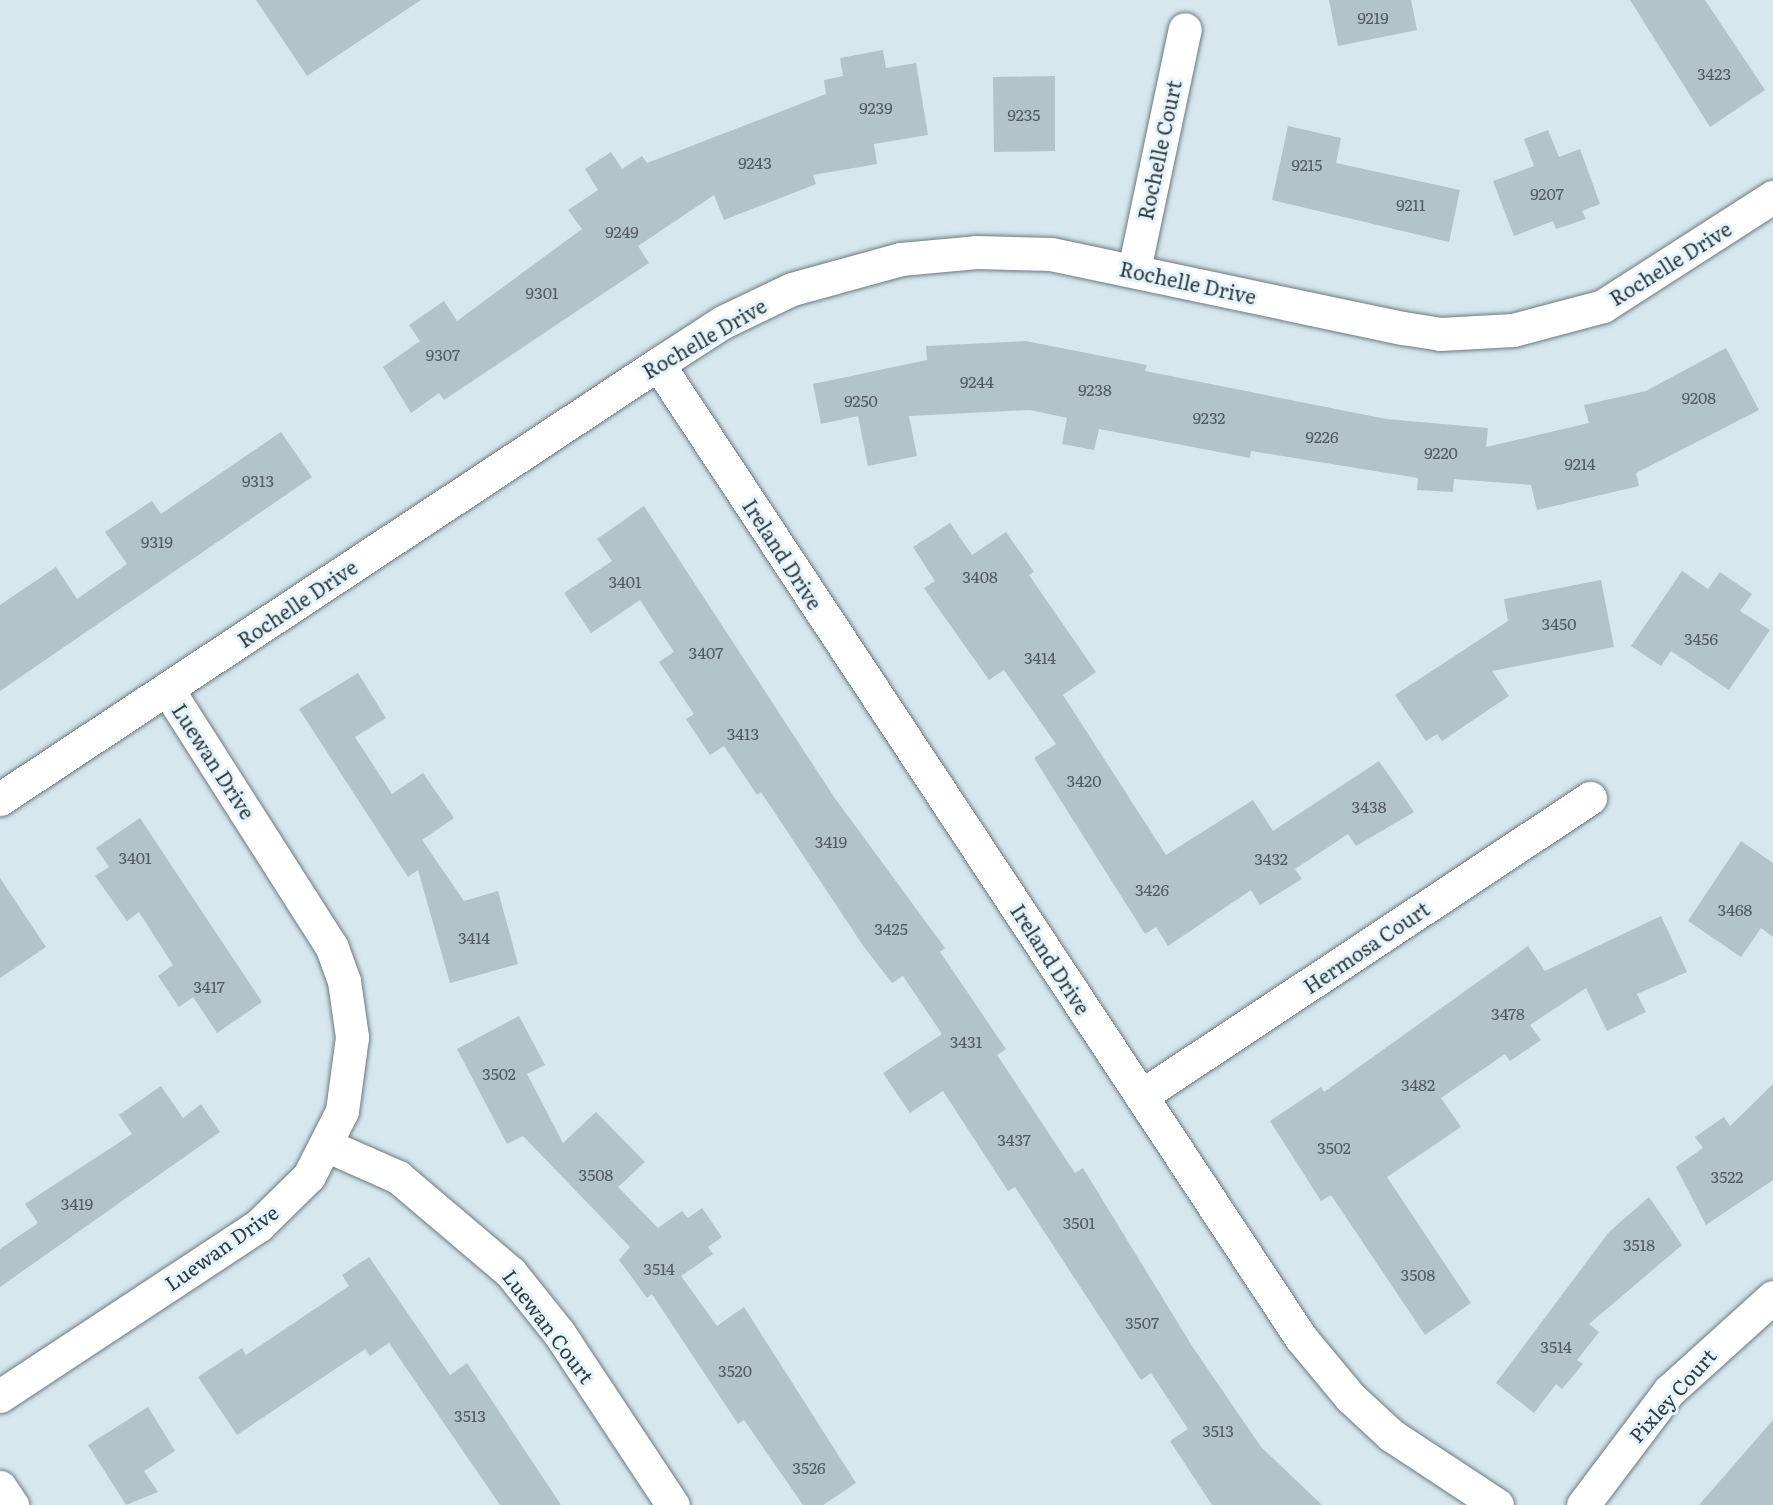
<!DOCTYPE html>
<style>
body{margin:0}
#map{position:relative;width:1773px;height:1505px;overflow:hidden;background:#d6e7ee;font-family:Literata,serif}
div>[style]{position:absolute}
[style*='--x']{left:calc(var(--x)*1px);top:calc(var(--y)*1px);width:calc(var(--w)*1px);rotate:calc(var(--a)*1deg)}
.building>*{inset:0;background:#b2c3ca}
.roads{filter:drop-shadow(0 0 2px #6b7a81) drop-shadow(0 0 2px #6b7a81)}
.minor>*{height:33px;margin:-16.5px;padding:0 16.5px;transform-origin:16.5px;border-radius:16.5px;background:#fff}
span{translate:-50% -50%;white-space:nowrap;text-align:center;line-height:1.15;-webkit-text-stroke:6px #e3f4fc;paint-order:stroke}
.number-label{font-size:16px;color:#535c60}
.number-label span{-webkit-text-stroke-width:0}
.street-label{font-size:20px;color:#333a3d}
</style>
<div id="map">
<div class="building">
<div style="clip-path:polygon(256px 0,421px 0,307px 76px)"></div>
<div style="clip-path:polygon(1329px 0,1411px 0,1417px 30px,1338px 46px)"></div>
<div style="clip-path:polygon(1630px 0,1705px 0,1765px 90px,1710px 127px)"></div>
<div style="clip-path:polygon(883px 50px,886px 68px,916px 63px,928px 135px,874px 144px,877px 164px,813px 175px,816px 184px,724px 220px,714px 195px,638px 246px,649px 263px,444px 400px,439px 393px,411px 413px,383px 367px,420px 341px,409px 325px,444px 301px,457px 321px,582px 229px,568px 210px,598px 190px,585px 169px,611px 152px,622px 169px,642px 156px,647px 163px,826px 94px,824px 80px,843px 76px,840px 58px)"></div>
<div style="clip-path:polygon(1055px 76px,1055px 151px,994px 152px,993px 77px)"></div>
<div style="clip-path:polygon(1288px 126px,1341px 138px,1336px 163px,1460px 190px,1449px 242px,1272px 200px)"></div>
<div style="clip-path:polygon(1548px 130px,1559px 157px,1580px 149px,1600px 204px,1582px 211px,1586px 219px,1556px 229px,1553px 221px,1514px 236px,1493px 181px,1534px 166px,1524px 139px)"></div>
<div style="clip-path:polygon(1026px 341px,1147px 365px,1145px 371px,1386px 419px,1488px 428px,1486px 447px,1589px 423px,1584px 405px,1646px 391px,1726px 348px,1759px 410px,1636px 473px,1639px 486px,1537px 510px,1531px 485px,1454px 479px,1453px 492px,1417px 490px,1418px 478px,1251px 451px,1250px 458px,1099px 429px,1094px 450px,1062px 444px,1067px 418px,1030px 410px,909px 416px,917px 456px,868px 466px,858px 416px,821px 424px,813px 384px,927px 360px,926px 346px)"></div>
<div style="clip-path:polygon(281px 432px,312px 477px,0 691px,0 605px,56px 567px,77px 599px,127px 564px,105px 532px,152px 501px,161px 514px)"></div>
<div style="clip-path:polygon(644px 506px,834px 797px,945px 948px,940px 952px,1006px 1049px,997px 1055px,1075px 1173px,1083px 1168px,1192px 1346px,1261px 1447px,1322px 1505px,1212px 1505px,1170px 1441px,1188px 1429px,1151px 1373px,1141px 1380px,1015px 1187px,1008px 1191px,943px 1091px,910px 1113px,883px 1073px,942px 1034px,903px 976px,892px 983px,864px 947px,761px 792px,757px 795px,724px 746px,710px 755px,686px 719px,694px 714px,659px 662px,674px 652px,640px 600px,591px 633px,564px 593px,612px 561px,597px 539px)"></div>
<div style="clip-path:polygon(950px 523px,972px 555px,1006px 532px,1034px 572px,1029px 575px,1096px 672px,1063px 695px,1166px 855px,1253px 800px,1273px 831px,1379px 761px,1414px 812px,1356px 846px,1348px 834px,1295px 869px,1302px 879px,1260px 905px,1251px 890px,1168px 946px,1156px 927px,1145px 934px,1034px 758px,1056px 744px,1004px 670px,989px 680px,924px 588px,935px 581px,913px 547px)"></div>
<div style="clip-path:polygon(1682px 571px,1708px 589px,1720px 572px,1752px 594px,1740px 611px,1770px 630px,1729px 690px,1671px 651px,1661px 666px,1631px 646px)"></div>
<div style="clip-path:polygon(1601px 580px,1614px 647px,1492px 671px,1509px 696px,1442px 741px,1437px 734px,1426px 741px,1395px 695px,1508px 621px,1504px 599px)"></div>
<div style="clip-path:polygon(358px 673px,386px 718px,355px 737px,392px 794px,423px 773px,454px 818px,422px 840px,464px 901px,498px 891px,518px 964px,450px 983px,418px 870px,408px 877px,299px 709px)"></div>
<div style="clip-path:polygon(140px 818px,262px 1002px,217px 1033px,193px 997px,179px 1007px,158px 976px,173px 965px,139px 912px,127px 921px,95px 876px,109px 867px,96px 848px)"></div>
<div style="clip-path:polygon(1741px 841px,1773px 863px,1773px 937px,1761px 928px,1741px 957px,1688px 921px)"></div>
<div style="clip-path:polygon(0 878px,46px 947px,0 978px)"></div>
<div style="clip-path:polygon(1661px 916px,1687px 972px,1637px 994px,1646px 1012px,1607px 1031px,1586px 988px,1530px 1025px,1541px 1040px,1510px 1061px,1505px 1054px,1441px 1098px,1461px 1127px,1387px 1177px,1471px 1303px,1425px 1335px,1331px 1195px,1321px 1201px,1270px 1121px,1321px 1087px,1324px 1092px,1528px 946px,1545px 971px)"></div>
<div style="clip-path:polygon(519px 1016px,545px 1065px,527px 1074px,563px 1143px,596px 1112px,645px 1162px,618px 1187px,658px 1228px,682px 1211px,688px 1218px,702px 1208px,722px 1237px,708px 1247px,713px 1254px,681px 1276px,717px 1326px,744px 1307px,856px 1483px,823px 1505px,803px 1505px,744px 1420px,738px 1424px,652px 1294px,647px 1298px,619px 1260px,630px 1247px,523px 1136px,507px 1144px,457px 1049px)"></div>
<div style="clip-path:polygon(1773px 1084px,1773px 1180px,1706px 1225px,1676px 1167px,1703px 1148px,1695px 1137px,1724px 1117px,1730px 1126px)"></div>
<div style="clip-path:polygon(161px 1086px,183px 1118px,201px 1104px,220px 1132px,0 1287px,0 1249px,38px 1223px,25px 1204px,132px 1134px,119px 1115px)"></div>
<div style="clip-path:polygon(1649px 1197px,1682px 1245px,1589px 1324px,1599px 1332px,1577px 1360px,1583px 1364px,1562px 1389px,1556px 1384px,1534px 1413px,1496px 1383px,1609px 1232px)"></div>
<div style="clip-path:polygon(369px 1257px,450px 1375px,467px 1363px,561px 1505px,500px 1505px,389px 1343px,370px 1356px,365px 1349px,237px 1435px,198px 1377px,242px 1348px,246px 1355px,349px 1286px,342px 1275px)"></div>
<div style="clip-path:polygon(148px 1407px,175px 1451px,144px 1471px,158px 1492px,126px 1505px,88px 1445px)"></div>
<div style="clip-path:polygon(1773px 1420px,1773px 1505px,1699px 1505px)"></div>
</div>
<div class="roads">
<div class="minor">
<div style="--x:1134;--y:270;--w:246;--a:-78.1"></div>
<div style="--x:658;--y:364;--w:1167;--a:56.57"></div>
<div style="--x:1301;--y:1338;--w:77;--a:50.3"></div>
<div style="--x:1350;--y:1397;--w:56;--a:42.8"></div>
<div style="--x:1391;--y:1435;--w:127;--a:33.4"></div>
<div style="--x:0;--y:799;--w:789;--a:-33.47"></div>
<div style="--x:658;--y:364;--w:77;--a:-32.9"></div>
<div style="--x:723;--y:322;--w:76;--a:-25.6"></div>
<div style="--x:792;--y:289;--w:113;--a:-15.4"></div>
<div style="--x:901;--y:259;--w:75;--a:-5.3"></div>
<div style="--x:976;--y:252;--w:75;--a:1.5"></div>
<div style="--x:1051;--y:254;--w:360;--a:11.9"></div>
<div style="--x:1403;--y:328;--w:37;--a:9"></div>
<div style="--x:1440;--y:334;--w:73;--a:-3.1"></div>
<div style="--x:1513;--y:330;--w:93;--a:-14.9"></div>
<div style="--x:1603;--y:306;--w:202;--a:-32.7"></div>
<div style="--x:1141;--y:1096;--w:539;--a:-33.57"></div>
<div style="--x:328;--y:1146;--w:77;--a:23.9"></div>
<div style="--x:398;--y:1177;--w:148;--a:40.3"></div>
<div style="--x:511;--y:1273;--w:77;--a:51.3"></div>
<div style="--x:559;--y:1333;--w:206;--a:56.5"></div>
<div style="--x:0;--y:1396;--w:309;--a:-33.4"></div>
<div style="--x:258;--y:1226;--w:71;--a:-44.4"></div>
<div style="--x:309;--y:1176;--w:73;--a:-63.1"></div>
<div style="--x:342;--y:1111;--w:75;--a:-82.3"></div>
<div style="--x:352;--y:1037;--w:57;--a:-98.1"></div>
<div style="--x:344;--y:981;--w:37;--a:-110"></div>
<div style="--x:331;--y:946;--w:305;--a:-122.5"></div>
<div style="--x:0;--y:1487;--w:22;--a:56"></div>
<div style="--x:1583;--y:1505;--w:143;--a:-53"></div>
<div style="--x:1669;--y:1391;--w:140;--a:-42.1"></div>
</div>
</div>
<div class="number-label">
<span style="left:1373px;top:17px">9219</span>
<span style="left:1714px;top:73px">3423</span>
<span style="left:876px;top:107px">9239</span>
<span style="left:1024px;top:114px">9235</span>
<span style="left:755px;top:162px">9243</span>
<span style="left:1307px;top:164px">9215</span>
<span style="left:1547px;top:193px">9207</span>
<span style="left:1411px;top:204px">9211</span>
<span style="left:622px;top:231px">9249</span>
<span style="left:542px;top:292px">9301</span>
<span style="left:443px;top:354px">9307</span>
<span style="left:977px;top:381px">9244</span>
<span style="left:1095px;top:389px">9238</span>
<span style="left:1699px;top:397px">9208</span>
<span style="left:861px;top:400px">9250</span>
<span style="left:1209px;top:417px">9232</span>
<span style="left:1322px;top:436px">9226</span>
<span style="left:1441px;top:452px">9220</span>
<span style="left:1580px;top:463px">9214</span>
<span style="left:258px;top:480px">9313</span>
<span style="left:157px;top:541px">9319</span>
<span style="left:980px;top:576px">3408</span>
<span style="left:625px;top:581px">3401</span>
<span style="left:1559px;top:623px">3450</span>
<span style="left:1701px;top:638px">3456</span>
<span style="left:706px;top:652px">3407</span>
<span style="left:1040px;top:657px">3414</span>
<span style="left:743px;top:733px">3413</span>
<span style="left:1084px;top:780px">3420</span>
<span style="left:1369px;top:806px">3438</span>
<span style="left:831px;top:841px">3419</span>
<span style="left:135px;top:857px">3401</span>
<span style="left:1271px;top:858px">3432</span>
<span style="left:1152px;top:889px">3426</span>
<span style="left:1735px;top:909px">3468</span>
<span style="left:891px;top:928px">3425</span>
<span style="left:474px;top:937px">3414</span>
<span style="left:209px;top:986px">3417</span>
<span style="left:1508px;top:1013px">3478</span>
<span style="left:966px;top:1041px">3431</span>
<span style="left:499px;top:1073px">3502</span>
<span style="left:1418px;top:1084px">3482</span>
<span style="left:1014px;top:1139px">3437</span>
<span style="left:1334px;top:1147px">3502</span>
<span style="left:596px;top:1174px">3508</span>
<span style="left:1727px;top:1176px">3522</span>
<span style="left:77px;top:1203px">3419</span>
<span style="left:1079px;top:1222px">3501</span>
<span style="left:1639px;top:1244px">3518</span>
<span style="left:659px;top:1268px">3514</span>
<span style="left:1418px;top:1274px">3508</span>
<span style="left:1142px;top:1322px">3507</span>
<span style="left:1556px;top:1346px">3514</span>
<span style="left:735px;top:1370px">3520</span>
<span style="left:470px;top:1415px">3513</span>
<span style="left:1218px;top:1430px">3513</span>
<span style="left:809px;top:1467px">3526</span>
</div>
<div class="street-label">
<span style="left:1159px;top:150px;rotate:-78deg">Rochelle Court</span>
<span style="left:1670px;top:263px;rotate:-32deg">Rochelle Drive</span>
<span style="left:1188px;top:282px;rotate:12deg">Rochelle Drive</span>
<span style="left:704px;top:338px;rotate:-30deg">Rochelle Drive</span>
<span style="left:783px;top:554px;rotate:57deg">Ireland Drive</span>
<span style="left:297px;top:603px;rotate:-34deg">Rochelle Drive</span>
<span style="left:214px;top:761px;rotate:57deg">Luewan Drive</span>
<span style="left:1366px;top:947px;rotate:-34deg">Hermosa Court</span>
<span style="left:1051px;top:959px;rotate:57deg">Ireland Drive</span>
<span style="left:221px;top:1247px;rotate:-35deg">Luewan Drive</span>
<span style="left:549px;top:1326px;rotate:53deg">Luewan Court</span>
<span style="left:1672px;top:1395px;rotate:-48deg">Pixley Court</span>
</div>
</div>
